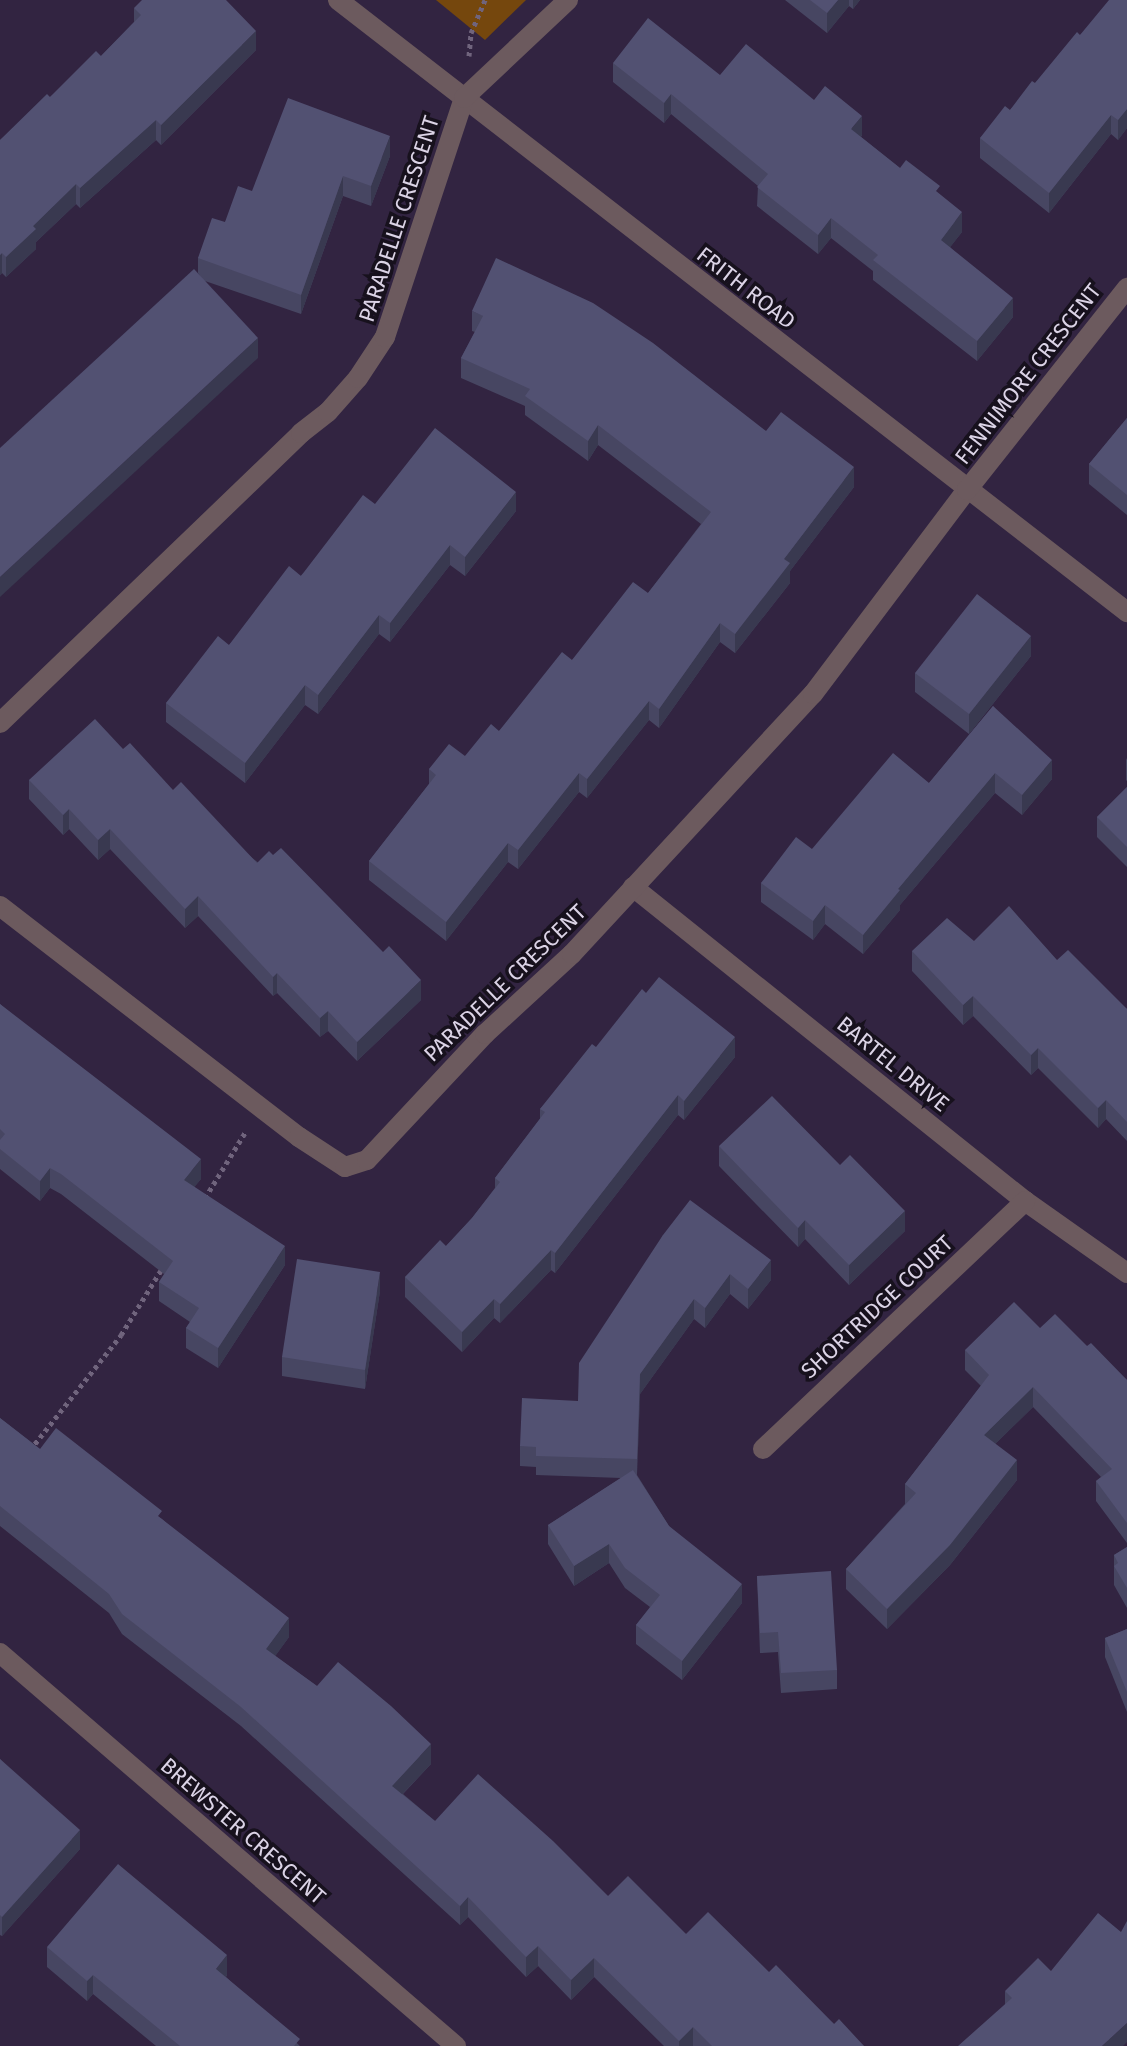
<!DOCTYPE html>
<style>
body{margin:0}
#map{position:relative;width:1127px;height:2046px;overflow:hidden;background:#322441;font-family:"Fira Sans",sans-serif}
div>[style]{position:absolute}
[style*='--x']{left:calc(var(--x)*1px);top:calc(var(--y)*1px);width:calc(var(--w)*1px);rotate:calc(var(--a)*1deg)}
.green>*{inset:0;background:#75470d}
.path>*{height:5px;margin-top:-2.5px;transform-origin:0;background:repeating-linear-gradient(90deg,#70647d 0 4px,transparent 0 8px)}
.minor>*{height:20px;margin:-10px;padding:0 10px;transform-origin:10px;border-radius:10px;background:#6c5a5e}
.wall>*{inset:0;background:#474662}
.shaded-wall>*{inset:0;background:#393950}
.building>*{inset:0;background:#525172}
span{translate:-50% -50%;white-space:nowrap;text-align:center;line-height:1.15;-webkit-text-stroke:7px #17111d;paint-order:stroke}
.street-label{font-size:22px;color:#dbd3e6}
</style>
<div id="map">
<div class="green">
<div style="clip-path:polygon(436px 0,526px 0,485px 40px)"></div>
</div>
<div class="path">
<div style="--x:469;--y:56;--w:23;--a:-85"></div>
<div style="--x:471;--y:33;--w:36;--a:-67"></div>
<div style="--x:205;--y:1198;--w:79;--a:-58.5"></div>
<div style="--x:30;--y:1450;--w:147;--a:-51.6"></div>
<div style="--x:121;--y:1335;--w:80;--a:-58.3"></div>
</div>
<div class="minor">
<div style="--x:338;--y:0;--w:999;--a:37.8"></div>
<div style="--x:0;--y:723;--w:418;--a:-43.9"></div>
<div style="--x:301;--y:433;--w:34;--a:-38"></div>
<div style="--x:328;--y:412;--w:45;--a:-48.6"></div>
<div style="--x:358;--y:378;--w:49;--a:-56.6"></div>
<div style="--x:385;--y:337;--w:252;--a:-71.7"></div>
<div style="--x:464;--y:98;--w:143;--a:-43.3"></div>
<div style="--x:633;--y:887;--w:502;--a:38.7"></div>
<div style="--x:1025;--y:1201;--w:125;--a:35.2"></div>
<div style="--x:0;--y:906;--w:378;--a:37.7"></div>
<div style="--x:299;--y:1137;--w:55;--a:33.1"></div>
<div style="--x:345;--y:1167;--w:23;--a:-18"></div>
<div style="--x:367;--y:1160;--w:173;--a:-46.9"></div>
<div style="--x:485;--y:1034;--w:118;--a:-42.6"></div>
<div style="--x:572;--y:954;--w:355;--a:-47.2"></div>
<div style="--x:813;--y:694;--w:256;--a:-53"></div>
<div style="--x:967;--y:490;--w:258;--a:-51.6"></div>
<div style="--x:763;--y:1449;--w:361;--a:-43.4"></div>
<div style="--x:0;--y:1653;--w:602;--a:40.76"></div>
</div>
<div class="wall">
<div style="clip-path:polygon(785px 0,860px 0,853px 9px,849px 6px,827px 33px)"></div>
<div style="clip-path:polygon(1127px 0,1127px 128px,1118px 140px,1111px 134px,1049px 213px,980px 158px,980px 138px,1010px 110px,1080px 35px)"></div>
<div style="clip-path:polygon(134px 8px,256px 50px,161px 145px,156px 140px,80px 208px,76px 204px,36px 242px,36px 249px,6px 277px,2px 273px,0 275px,0 140px,50px 97px,101px 56px,134px 22px)"></div>
<div style="clip-path:polygon(613px 63px,720px 75px,814px 100px,862px 135px,861px 137px,900px 168px,940px 195px,962px 232px,950px 247px,1013px 317px,977px 361px,873px 280px,873px 271px,831px 238px,818px 254px,757px 206px,758px 186px,671px 114px,664px 123px,613px 82px)"></div>
<div style="clip-path:polygon(390px 156px,371px 206px,343px 196px,301px 314px,205px 281px,258px 358px,198px 273px,198px 258px,225px 222px,252px 191px)"></div>
<div style="clip-path:polygon(472px 311px,766px 431px,854px 487px,790px 571px,790px 583px,735px 653px,720px 642px,659px 728px,649px 720px,587px 798px,579px 792px,518px 869px,508px 862px,446px 941px,369px 880px,369px 861px,429px 784px,429px 769px,465px 756px,499px 731px,572px 660px,648px 593px,701px 524px,598px 445px,588px 461px,525px 415px,525px 406px,461px 378px,461px 358px,475px 332px,472px 331px)"></div>
<div style="clip-path:polygon(1127px 418px,1127px 515px,1089px 484px,1089px 464px)"></div>
<div style="clip-path:polygon(375px 504px,516px 511px,465px 576px,450px 565px,390px 642px,379px 634px,318px 714px,305px 705px,245px 783px,166px 722px,166px 703px,229px 645px)"></div>
<div style="clip-path:polygon(1031px 656px,969px 734px,915px 692px,915px 673px)"></div>
<div style="clip-path:polygon(993px 706px,1052px 779px,1022px 815px,995px 793px,900px 905px,900px 910px,863px 954px,825px 924px,813px 940px,761px 902px,761px 883px,812px 849px,929px 783px)"></div>
<div style="clip-path:polygon(123px 749px,421px 1000px,357px 1061px,328px 1031px,320px 1037px,277px 993px,273px 996px,198px 916px,185px 928px,110px 849px,98px 860px,69px 829px,63px 835px,29px 799px,29px 780px)"></div>
<div style="clip-path:polygon(1127px 758px,1127px 781px,1126px 780px,1126px 760px)"></div>
<div style="clip-path:polygon(1127px 787px,1127px 867px,1097px 837px,1097px 817px)"></div>
<div style="clip-path:polygon(974px 941px,1057px 960px,1127px 1009px,1127px 1141px,1106px 1119px,1098px 1128px,1038px 1068px,1031px 1075px,973px 1016px,963px 1025px,912px 971px,912px 951px)"></div>
<div style="clip-path:polygon(0 1004px,201px 1179px,194px 1187px,285px 1265px,218px 1368px,186px 1348px,186px 1328px,190px 1322px,159px 1301px,159px 1282px,164px 1274px,61px 1194px,50px 1188px,40px 1201px,0 1169px)"></div>
<div style="clip-path:polygon(596px 1047px,735px 1057px,684px 1120px,678px 1115px,555px 1273px,551px 1270px,500px 1323px,494px 1318px,462px 1352px,405px 1297px,405px 1277px,446px 1246px,472px 1218px,495px 1188px,495px 1178px,540px 1119px,540px 1109px)"></div>
<div style="clip-path:polygon(719px 1146px,840px 1165px,905px 1231px,849px 1285px,805px 1239px,798px 1247px,719px 1166px)"></div>
<div style="clip-path:polygon(663px 1235px,771px 1280px,748px 1309px,730px 1294px,705px 1328px,694px 1319px,640px 1394px,637px 1475px,669px 1526px,742px 1603px,682px 1680px,636px 1644px,636px 1625px,650px 1607px,625px 1588px,609px 1563px,574px 1586px,548px 1544px,548px 1525px,621px 1478px,536px 1475px,536px 1467px,520px 1466px,520px 1446px,578px 1401px)"></div>
<div style="clip-path:polygon(380px 1291px,365px 1389px,282px 1376px,282px 1357px)"></div>
<div style="clip-path:polygon(1040px 1328px,1087px 1346px,1127px 1380px,1127px 1543px,1096px 1501px,1096px 1481px,1101px 1477px,1033px 1407px,995px 1444px,1017px 1480px,950px 1565px,887px 1629px,846px 1589px,846px 1569px,905px 1504px,905px 1484px,981px 1386px,965px 1370px,965px 1350px)"></div>
<div style="clip-path:polygon(0 1418px,40px 1449px,162px 1519px,289px 1637px,275px 1656px,317px 1686px,431px 1764px,403px 1794px,435px 1821px,608px 1896px,686px 1934px,769px 1972px,834px 2024px,864px 2046px,664px 2046px,594px 1977px,571px 2000px,538px 1966px,526px 1977px,468px 1917px,460px 1925px,241px 1726px,122px 1634px,109px 1613px,0 1526px)"></div>
<div style="clip-path:polygon(1127px 1547px,1127px 1608px,1114px 1585px,1114px 1555px)"></div>
<div style="clip-path:polygon(757px 1576px,837px 1670px,837px 1689px,781px 1693px,778px 1652px,760px 1653px)"></div>
<div style="clip-path:polygon(1127px 1629px,1127px 1712px,1105px 1657px,1105px 1638px)"></div>
<div style="clip-path:polygon(0 1759px,80px 1849px,2px 1936px,0 1935px)"></div>
<div style="clip-path:polygon(47px 1947px,227px 1975px,226px 1977px,300px 2046px,156px 2046px,93px 1994px,87px 2001px,47px 1967px)"></div>
<div style="clip-path:polygon(1005px 1991px,1123px 2046px,1005px 2005px)"></div>
</div>
<div class="shaded-wall">
<div style="clip-path:polygon(838px 0,849px 0,849px 6px,827px 33px,827px 13px)"></div>
<div style="clip-path:polygon(853px 0,860px 0,853px 9px)"></div>
<div style="clip-path:polygon(256px 31px,256px 50px,161px 145px,161px 125px)"></div>
<div style="clip-path:polygon(671px 94px,671px 114px,664px 123px,664px 103px)"></div>
<div style="clip-path:polygon(1127px 109px,1127px 128px,1118px 140px,1118px 120px)"></div>
<div style="clip-path:polygon(1111px 115px,1111px 134px,1049px 213px,1049px 193px)"></div>
<div style="clip-path:polygon(862px 116px,862px 135px,851px 149px,851px 129px)"></div>
<div style="clip-path:polygon(156px 120px,156px 140px,80px 208px,80px 188px)"></div>
<div style="clip-path:polygon(390px 136px,390px 156px,371px 206px,371px 186px)"></div>
<div style="clip-path:polygon(343px 176px,343px 196px,301px 314px,301px 295px)"></div>
<div style="clip-path:polygon(76px 184px,76px 204px,36px 242px,36px 249px,6px 277px,6px 257px,33px 226px)"></div>
<div style="clip-path:polygon(962px 212px,962px 232px,941px 259px,941px 240px)"></div>
<div style="clip-path:polygon(831px 218px,831px 238px,818px 254px,818px 235px)"></div>
<div style="clip-path:polygon(2px 253px,2px 273px,0 275px,0 255px)"></div>
<div style="clip-path:polygon(1013px 298px,1013px 317px,977px 361px,977px 341px)"></div>
<div style="clip-path:polygon(258px 338px,258px 358px,0 597px,0 577px)"></div>
<div style="clip-path:polygon(598px 425px,598px 445px,588px 461px,588px 441px)"></div>
<div style="clip-path:polygon(854px 467px,854px 487px,790px 571px,790px 583px,735px 653px,735px 634px,784px 559px)"></div>
<div style="clip-path:polygon(516px 492px,516px 511px,465px 576px,465px 557px)"></div>
<div style="clip-path:polygon(450px 545px,450px 565px,390px 642px,390px 623px)"></div>
<div style="clip-path:polygon(379px 615px,379px 634px,318px 714px,318px 695px)"></div>
<div style="clip-path:polygon(720px 623px,720px 642px,659px 728px,659px 709px)"></div>
<div style="clip-path:polygon(1031px 636px,1031px 656px,969px 734px,969px 714px)"></div>
<div style="clip-path:polygon(305px 685px,305px 705px,245px 783px,245px 763px)"></div>
<div style="clip-path:polygon(649px 701px,649px 720px,587px 798px,587px 779px)"></div>
<div style="clip-path:polygon(1052px 760px,1052px 779px,1022px 815px,1022px 795px)"></div>
<div style="clip-path:polygon(579px 773px,579px 792px,518px 869px,518px 850px)"></div>
<div style="clip-path:polygon(995px 773px,995px 793px,900px 905px,900px 910px,863px 954px,863px 935px,898px 889px)"></div>
<div style="clip-path:polygon(69px 809px,69px 829px,63px 835px,63px 815px)"></div>
<div style="clip-path:polygon(110px 829px,110px 849px,98px 860px,98px 840px)"></div>
<div style="clip-path:polygon(508px 843px,508px 862px,446px 941px,446px 922px)"></div>
<div style="clip-path:polygon(198px 896px,198px 916px,185px 928px,185px 909px)"></div>
<div style="clip-path:polygon(825px 905px,825px 924px,813px 940px,813px 921px)"></div>
<div style="clip-path:polygon(277px 973px,277px 993px,273px 996px,273px 977px)"></div>
<div style="clip-path:polygon(421px 980px,421px 1000px,357px 1061px,357px 1042px)"></div>
<div style="clip-path:polygon(973px 996px,973px 1016px,963px 1025px,963px 1005px)"></div>
<div style="clip-path:polygon(328px 1011px,328px 1031px,320px 1037px,320px 1018px)"></div>
<div style="clip-path:polygon(735px 1037px,735px 1057px,684px 1120px,684px 1101px)"></div>
<div style="clip-path:polygon(1038px 1048px,1038px 1068px,1031px 1075px,1031px 1055px)"></div>
<div style="clip-path:polygon(678px 1095px,678px 1115px,555px 1273px,555px 1253px)"></div>
<div style="clip-path:polygon(1106px 1100px,1106px 1119px,1098px 1128px,1098px 1108px)"></div>
<div style="clip-path:polygon(201px 1159px,201px 1179px,184px 1200px,184px 1180px)"></div>
<div style="clip-path:polygon(50px 1168px,50px 1188px,40px 1201px,40px 1181px)"></div>
<div style="clip-path:polygon(905px 1211px,905px 1231px,849px 1285px,849px 1265px)"></div>
<div style="clip-path:polygon(805px 1220px,805px 1239px,798px 1247px,798px 1228px)"></div>
<div style="clip-path:polygon(285px 1246px,285px 1265px,218px 1368px,218px 1348px)"></div>
<div style="clip-path:polygon(551px 1250px,551px 1270px,500px 1323px,500px 1304px)"></div>
<div style="clip-path:polygon(771px 1260px,771px 1280px,748px 1309px,748px 1289px)"></div>
<div style="clip-path:polygon(380px 1272px,380px 1291px,365px 1389px,365px 1370px)"></div>
<div style="clip-path:polygon(730px 1274px,730px 1294px,705px 1328px,705px 1308px)"></div>
<div style="clip-path:polygon(494px 1299px,494px 1318px,462px 1352px,462px 1332px)"></div>
<div style="clip-path:polygon(694px 1299px,694px 1319px,640px 1394px,637px 1478px,640px 1374px)"></div>
<div style="clip-path:polygon(1033px 1387px,1033px 1407px,984px 1455px,984px 1435px)"></div>
<div style="clip-path:polygon(1017px 1460px,1017px 1480px,950px 1565px,887px 1629px,887px 1609px)"></div>
<div style="clip-path:polygon(609px 1544px,609px 1563px,574px 1586px,574px 1566px)"></div>
<div style="clip-path:polygon(742px 1584px,742px 1603px,682px 1680px,682px 1661px)"></div>
<div style="clip-path:polygon(289px 1618px,289px 1637px,266px 1669px,266px 1649px)"></div>
<div style="clip-path:polygon(431px 1744px,431px 1764px,392px 1805px,392px 1786px)"></div>
<div style="clip-path:polygon(80px 1830px,80px 1849px,2px 1936px,2px 1917px)"></div>
<div style="clip-path:polygon(468px 1897px,468px 1917px,460px 1925px,460px 1906px)"></div>
<div style="clip-path:polygon(538px 1946px,538px 1966px,526px 1977px,526px 1957px)"></div>
<div style="clip-path:polygon(227px 1955px,227px 1975px,216px 1988px,216px 1969px)"></div>
<div style="clip-path:polygon(594px 1958px,594px 1977px,571px 2000px,571px 1980px)"></div>
<div style="clip-path:polygon(93px 1975px,93px 1994px,87px 2001px,87px 1981px)"></div>
<div style="clip-path:polygon(1127px 2023px,1127px 2042px,1123px 2046px,1102px 2046px)"></div>
<div style="clip-path:polygon(693px 2027px,693px 2046px,679px 2046px,679px 2041px)"></div>
</div>
<div class="building">
<div style="clip-path:polygon(142px 0,226px 0,256px 31px,161px 125px,156px 120px,80px 188px,76px 184px,33px 226px,36px 229px,6px 257px,2px 253px,0 255px,0 140px,47px 94px,50px 97px,96px 51px,101px 56px,141px 15px,134px 8px)"></div>
<div style="clip-path:polygon(810px 0,838px 0,827px 13px)"></div>
<div style="clip-path:polygon(1109px 0,1127px 0,1127px 109px,1118px 120px,1111px 115px,1049px 193px,980px 138px,1005px 106px,1010px 110px,1032px 81px,1035px 83px,1077px 32px,1080px 35px)"></div>
<div style="clip-path:polygon(648px 18px,720px 75px,746px 44px,814px 100px,825px 86px,862px 116px,851px 129px,900px 168px,906px 160px,940px 186px,936px 191px,962px 212px,941px 240px,1013px 298px,977px 341px,873px 260px,878px 255px,831px 218px,818px 235px,757px 187px,768px 174px,671px 94px,664px 103px,613px 63px)"></div>
<div style="clip-path:polygon(288px 98px,390px 136px,371px 186px,343px 176px,301px 295px,198px 258px,212px 218px,225px 222px,238px 186px,252px 191px)"></div>
<div style="clip-path:polygon(496px 258px,593px 303px,653px 343px,766px 431px,781px 412px,854px 467px,784px 559px,790px 563px,735px 634px,720px 623px,659px 709px,649px 701px,587px 779px,579px 773px,518px 850px,508px 843px,446px 922px,369px 861px,436px 775px,429px 769px,449px 744px,465px 756px,491px 724px,499px 731px,562px 652px,572px 660px,633px 582px,648px 593px,711px 512px,598px 425px,588px 441px,525px 396px,530px 389px,461px 358px,483px 316px,472px 311px)"></div>
<div style="clip-path:polygon(194px 269px,258px 338px,0 577px,0 448px)"></div>
<div style="clip-path:polygon(1127px 418px,1127px 495px,1089px 464px)"></div>
<div style="clip-path:polygon(435px 428px,516px 492px,465px 557px,450px 545px,390px 623px,379px 615px,318px 695px,305px 685px,245px 763px,166px 703px,218px 636px,229px 645px,289px 566px,301px 576px,363px 495px,375px 504px)"></div>
<div style="clip-path:polygon(977px 594px,1031px 636px,969px 714px,915px 673px)"></div>
<div style="clip-path:polygon(993px 706px,1052px 760px,1022px 795px,995px 773px,898px 889px,900px 890px,863px 935px,825px 905px,813px 921px,761px 883px,796px 837px,812px 849px,893px 753px,929px 783px)"></div>
<div style="clip-path:polygon(95px 719px,123px 749px,130px 743px,173px 790px,181px 782px,257px 863px,269px 851px,273px 855px,281px 848px,383px 952px,389px 946px,421px 980px,357px 1042px,328px 1011px,320px 1018px,277px 973px,273px 977px,198px 896px,185px 909px,110px 829px,98px 840px,69px 809px,63px 815px,29px 780px)"></div>
<div style="clip-path:polygon(1127px 787px,1127px 847px,1097px 817px)"></div>
<div style="clip-path:polygon(1009px 906px,1057px 960px,1068px 950px,1127px 1009px,1127px 1122px,1106px 1100px,1098px 1108px,1038px 1048px,1031px 1055px,973px 996px,963px 1005px,912px 951px,947px 918px,974px 941px)"></div>
<div style="clip-path:polygon(659px 977px,735px 1037px,684px 1101px,678px 1095px,555px 1253px,551px 1250px,500px 1304px,494px 1299px,462px 1332px,405px 1277px,440px 1240px,446px 1246px,472px 1218px,500px 1182px,495px 1178px,545px 1112px,540px 1109px,592px 1044px,596px 1047px,642px 989px,646px 993px)"></div>
<div style="clip-path:polygon(0 1004px,201px 1159px,184px 1180px,285px 1246px,218px 1348px,186px 1328px,199px 1308px,159px 1282px,173px 1261px,61px 1174px,50px 1168px,40px 1181px,0 1149px,0 1140px,5px 1134px,0 1129px)"></div>
<div style="clip-path:polygon(772px 1096px,840px 1165px,850px 1155px,905px 1211px,849px 1265px,805px 1220px,798px 1228px,719px 1146px)"></div>
<div style="clip-path:polygon(690px 1200px,771px 1260px,748px 1289px,730px 1274px,705px 1308px,694px 1299px,640px 1374px,637px 1459px,536px 1456px,536px 1447px,520px 1446px,522px 1398px,578px 1401px,579px 1363px,663px 1235px)"></div>
<div style="clip-path:polygon(297px 1259px,380px 1272px,365px 1370px,282px 1357px)"></div>
<div style="clip-path:polygon(1014px 1302px,1040px 1328px,1055px 1314px,1087px 1346px,1091px 1343px,1127px 1380px,1127px 1523px,1096px 1481px,1112px 1469px,1033px 1387px,984px 1435px,1017px 1460px,950px 1545px,887px 1609px,846px 1569px,916px 1493px,905px 1484px,989px 1375px,965px 1350px)"></div>
<div style="clip-path:polygon(0 1418px,40px 1449px,56px 1428px,162px 1511px,158px 1516px,289px 1618px,266px 1649px,317px 1686px,338px 1662px,391px 1706px,431px 1744px,392px 1786px,435px 1821px,478px 1774px,553px 1841px,608px 1896px,628px 1876px,686px 1934px,708px 1912px,769px 1972px,776px 1965px,834px 2024px,839px 2019px,864px 2046px,712px 2046px,693px 2027px,679px 2041px,594px 1958px,571px 1980px,538px 1946px,526px 1957px,468px 1897px,460px 1906px,241px 1707px,122px 1614px,109px 1594px,0 1506px)"></div>
<div style="clip-path:polygon(633px 1470px,669px 1526px,742px 1584px,682px 1661px,636px 1625px,660px 1595px,625px 1568px,609px 1544px,574px 1566px,548px 1525px)"></div>
<div style="clip-path:polygon(1127px 1547px,1127px 1588px,1114px 1566px,1118px 1563px,1114px 1555px)"></div>
<div style="clip-path:polygon(831px 1571px,837px 1670px,781px 1673px,778px 1632px,760px 1633px,757px 1576px)"></div>
<div style="clip-path:polygon(1127px 1629px,1127px 1692px,1105px 1638px)"></div>
<div style="clip-path:polygon(0 1759px,80px 1830px,2px 1917px,0 1915px)"></div>
<div style="clip-path:polygon(118px 1864px,227px 1955px,216px 1969px,300px 2039px,294px 2046px,180px 2046px,93px 1975px,87px 1981px,47px 1947px)"></div>
<div style="clip-path:polygon(1098px 1913px,1121px 1932px,1127px 1921px,1127px 2023px,1102px 2046px,958px 2046px,1012px 1998px,1005px 1991px,1038px 1958px,1051px 1971px)"></div>
</div>
<div class="street-label">
<span style="left:399px;top:219px;rotate:-72deg">PARADELLE CRESCENT</span>
<span style="left:746px;top:288px;rotate:38deg">FRITH ROAD</span>
<span style="left:1028px;top:374px;rotate:-52deg">FENNIMORE CRESCENT</span>
<span style="left:505px;top:983px;rotate:-44deg">PARADELLE CRESCENT</span>
<span style="left:893px;top:1064px;rotate:39deg">BARTEL DRIVE</span>
<span style="left:877px;top:1307px;rotate:-43deg">SHORTRIDGE COURT</span>
<span style="left:243px;top:1831px;rotate:41deg">BREWSTER CRESCENT</span>
</div>
</div>
